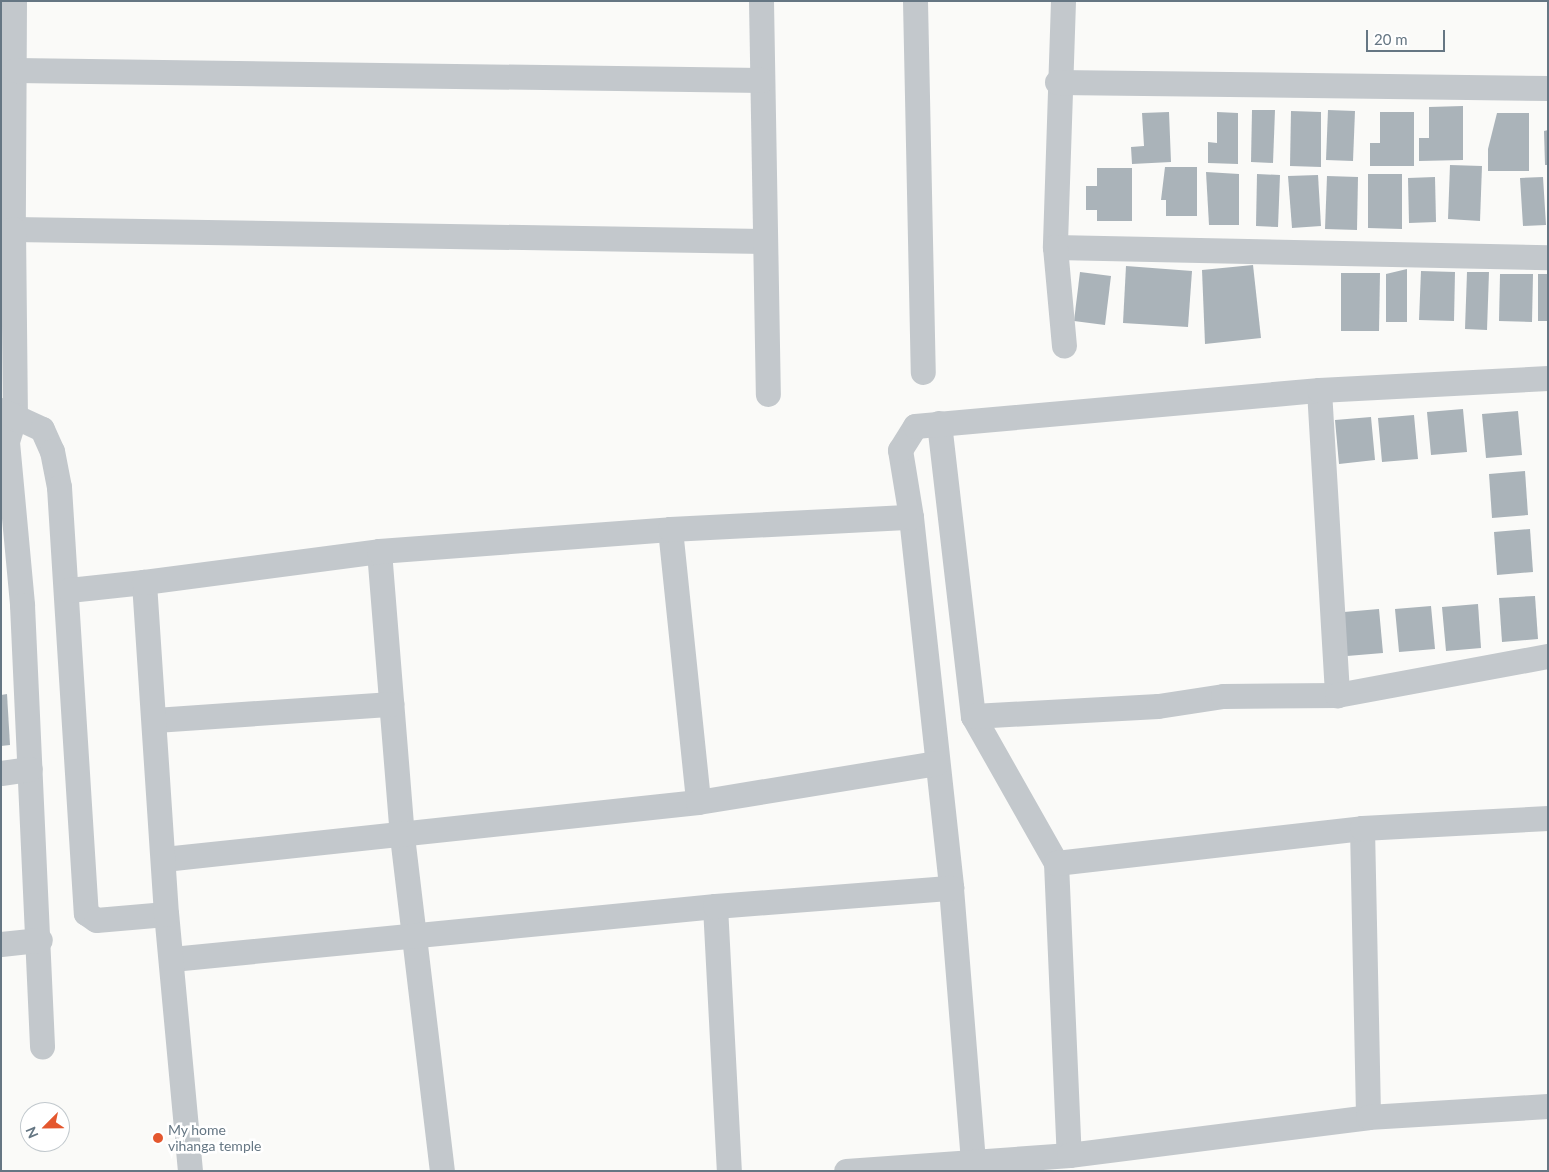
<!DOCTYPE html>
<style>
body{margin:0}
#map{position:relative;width:1549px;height:1172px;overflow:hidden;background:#fafaf8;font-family:Lato,sans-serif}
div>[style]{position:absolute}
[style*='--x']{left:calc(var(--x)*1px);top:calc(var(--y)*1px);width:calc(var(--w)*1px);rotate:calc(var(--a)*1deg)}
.building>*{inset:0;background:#aab3b9}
.street>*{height:25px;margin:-12.5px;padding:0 12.5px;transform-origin:12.5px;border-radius:12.5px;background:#c3c8cc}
.dots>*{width:14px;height:14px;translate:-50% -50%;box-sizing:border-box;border:2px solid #fff;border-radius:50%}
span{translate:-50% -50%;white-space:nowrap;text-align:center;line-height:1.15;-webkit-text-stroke:5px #fff;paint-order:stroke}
.poi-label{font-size:14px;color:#657683}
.left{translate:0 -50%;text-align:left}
.frame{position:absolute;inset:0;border:2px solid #657683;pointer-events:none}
.north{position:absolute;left:20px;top:1102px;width:50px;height:50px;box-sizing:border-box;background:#fff;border:1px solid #c1c8cd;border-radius:50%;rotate:247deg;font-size:14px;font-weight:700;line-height:20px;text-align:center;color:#657683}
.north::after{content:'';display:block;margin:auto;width:18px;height:22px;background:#e4572e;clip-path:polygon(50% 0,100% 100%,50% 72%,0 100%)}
.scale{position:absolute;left:1366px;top:30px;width:79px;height:22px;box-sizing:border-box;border:2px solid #657683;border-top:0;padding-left:6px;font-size:15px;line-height:18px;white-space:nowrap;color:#657683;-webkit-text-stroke:4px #fff;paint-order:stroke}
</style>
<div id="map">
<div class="building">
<div style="clip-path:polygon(1463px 106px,1463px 160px,1419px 161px,1419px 138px,1429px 138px,1429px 107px)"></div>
<div style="clip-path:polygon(1252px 110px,1275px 110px,1273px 163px,1251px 162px)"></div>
<div style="clip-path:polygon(1328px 110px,1355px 111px,1353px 161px,1326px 160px)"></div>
<div style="clip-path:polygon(1291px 111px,1321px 112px,1321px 167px,1290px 166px)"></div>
<div style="clip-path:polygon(1169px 112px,1171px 162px,1132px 164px,1131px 147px,1144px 146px,1142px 113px)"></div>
<div style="clip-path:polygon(1217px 112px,1238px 113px,1238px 164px,1208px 163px,1208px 142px,1217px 143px)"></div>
<div style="clip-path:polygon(1380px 112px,1414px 112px,1414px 166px,1370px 166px,1370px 143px,1380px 143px)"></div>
<div style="clip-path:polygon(1497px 113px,1529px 113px,1529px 171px,1488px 171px,1488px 149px)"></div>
<div style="clip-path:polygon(1548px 130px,1548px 165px,1545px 165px,1544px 131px)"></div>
<div style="clip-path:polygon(1450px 165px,1482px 166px,1480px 221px,1448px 219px)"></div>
<div style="clip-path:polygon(1165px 167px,1197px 167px,1197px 216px,1166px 216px,1166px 200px,1161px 200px)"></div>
<div style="clip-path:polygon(1097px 168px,1132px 168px,1132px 221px,1097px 221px,1097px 210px,1086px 210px,1086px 186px,1097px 186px)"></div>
<div style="clip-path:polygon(1206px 172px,1239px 174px,1239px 225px,1209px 225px)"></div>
<div style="clip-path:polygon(1257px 174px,1280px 175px,1278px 227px,1256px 226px)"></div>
<div style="clip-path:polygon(1368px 174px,1402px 174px,1402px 229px,1368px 228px)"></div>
<div style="clip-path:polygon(1318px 175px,1321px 226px,1292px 228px,1288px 176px)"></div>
<div style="clip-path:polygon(1327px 176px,1358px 177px,1357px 230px,1325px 229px)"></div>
<div style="clip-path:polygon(1435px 177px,1436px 222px,1409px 223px,1408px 178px)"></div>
<div style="clip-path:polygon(1543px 177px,1546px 225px,1523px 226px,1520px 178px)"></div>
<div style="clip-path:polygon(1253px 265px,1261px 338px,1205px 344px,1202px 270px)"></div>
<div style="clip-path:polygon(1126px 266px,1192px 271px,1188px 327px,1123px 323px)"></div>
<div style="clip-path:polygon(1407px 269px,1407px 322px,1386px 322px,1386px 274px)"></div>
<div style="clip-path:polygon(1421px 271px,1455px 272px,1454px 321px,1419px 320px)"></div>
<div style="clip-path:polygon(1080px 272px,1111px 276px,1105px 325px,1074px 321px)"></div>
<div style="clip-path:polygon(1467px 272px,1489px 272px,1487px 330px,1465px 329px)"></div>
<div style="clip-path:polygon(1341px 273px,1380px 273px,1379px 331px,1341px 331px)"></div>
<div style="clip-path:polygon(1500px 274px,1533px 274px,1532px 322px,1499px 321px)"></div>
<div style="clip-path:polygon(1538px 274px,1548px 274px,1548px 321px,1538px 321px)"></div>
<div style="clip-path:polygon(1463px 409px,1467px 452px,1431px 455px,1427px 412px)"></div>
<div style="clip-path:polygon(1518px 411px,1522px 455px,1486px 458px,1482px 414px)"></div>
<div style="clip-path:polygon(1414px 415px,1418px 459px,1382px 462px,1378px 418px)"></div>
<div style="clip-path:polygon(1371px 417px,1375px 460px,1339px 464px,1335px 420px)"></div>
<div style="clip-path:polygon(1525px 471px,1528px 515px,1492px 518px,1489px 474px)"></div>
<div style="clip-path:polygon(1530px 529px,1533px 572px,1497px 575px,1494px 532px)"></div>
<div style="clip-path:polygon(1535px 596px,1538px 639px,1502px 642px,1499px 598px)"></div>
<div style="clip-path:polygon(1478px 604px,1481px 648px,1446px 651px,1442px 607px)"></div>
<div style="clip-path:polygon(1431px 606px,1435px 649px,1399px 652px,1395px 609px)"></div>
<div style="clip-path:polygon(1379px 609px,1383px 653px,1347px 656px,1344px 612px)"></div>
<div style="clip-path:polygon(7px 694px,10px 745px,1px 746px,1px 695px)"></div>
</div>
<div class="street">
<div style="--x:14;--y:1;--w:228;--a:90.3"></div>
<div style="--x:13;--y:229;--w:752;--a:0.91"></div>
<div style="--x:761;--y:1;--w:393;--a:89"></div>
<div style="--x:915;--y:1;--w:371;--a:88.8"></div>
<div style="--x:1063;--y:1;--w:246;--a:91.9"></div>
<div style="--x:1055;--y:247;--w:493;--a:1.2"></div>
<div style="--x:15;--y:70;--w:747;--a:0.77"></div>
<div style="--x:1057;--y:82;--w:491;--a:0.7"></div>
<div style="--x:13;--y:229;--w:186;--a:89.4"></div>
<div style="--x:15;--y:415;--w:28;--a:107"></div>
<div style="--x:7;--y:442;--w:164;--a:84.7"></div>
<div style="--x:22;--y:605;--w:442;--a:87.4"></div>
<div style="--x:1055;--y:247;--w:99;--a:84.8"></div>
<div style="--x:1319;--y:390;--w:306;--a:86.6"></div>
<div style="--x:1;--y:410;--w:45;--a:24.9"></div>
<div style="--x:42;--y:429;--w:24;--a:66"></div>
<div style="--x:52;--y:451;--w:37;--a:79"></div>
<div style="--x:59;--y:487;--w:427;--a:86.4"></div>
<div style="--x:86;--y:913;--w:12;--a:35"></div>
<div style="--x:96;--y:920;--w:70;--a:-4.9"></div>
<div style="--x:939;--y:423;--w:295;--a:83.4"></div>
<div style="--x:973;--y:716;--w:169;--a:60.5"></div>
<div style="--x:1056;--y:863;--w:292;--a:87.5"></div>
<div style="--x:911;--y:517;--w:373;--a:83.8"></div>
<div style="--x:951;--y:888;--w:274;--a:85.4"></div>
<div style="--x:670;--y:529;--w:274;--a:84.1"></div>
<div style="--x:379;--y:551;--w:286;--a:85.4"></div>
<div style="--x:402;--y:836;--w:337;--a:83.2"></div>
<div style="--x:69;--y:590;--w:75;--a:-6.1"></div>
<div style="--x:973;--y:716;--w:185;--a:-3.1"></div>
<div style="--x:1158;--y:706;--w:66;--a:-8.7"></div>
<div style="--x:1223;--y:696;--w:114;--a:-0.5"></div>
<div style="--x:1337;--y:695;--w:215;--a:-10.5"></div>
<div style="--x:155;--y:720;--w:237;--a:-3.9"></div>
<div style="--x:1;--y:773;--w:29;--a:-8"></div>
<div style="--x:1362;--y:828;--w:289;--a:88.8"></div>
<div style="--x:164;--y:859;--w:537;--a:-6.09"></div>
<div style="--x:698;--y:802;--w:241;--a:-9.3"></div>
<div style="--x:1056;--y:863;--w:308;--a:-6.5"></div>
<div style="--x:1362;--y:828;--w:186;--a:-3.1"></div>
<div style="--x:715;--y:906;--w:265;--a:87"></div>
<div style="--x:1;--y:944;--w:39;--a:-6"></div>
<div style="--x:172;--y:959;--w:546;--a:-5.57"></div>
<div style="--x:715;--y:906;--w:237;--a:-4.4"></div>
<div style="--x:190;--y:1171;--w:258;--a:-95.3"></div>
<div style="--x:166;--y:914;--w:333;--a:-93.8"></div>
<div style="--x:144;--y:582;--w:237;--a:-7.5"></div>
<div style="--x:379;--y:551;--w:292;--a:-4.3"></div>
<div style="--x:670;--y:529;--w:241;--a:-2.9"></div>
<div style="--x:911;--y:517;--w:68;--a:-99.3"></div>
<div style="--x:900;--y:450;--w:28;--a:-58"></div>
<div style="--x:915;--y:426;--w:406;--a:-5.1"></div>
<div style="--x:1319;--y:390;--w:229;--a:-3"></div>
<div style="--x:846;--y:1171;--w:224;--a:-4.1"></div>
<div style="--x:1069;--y:1155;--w:301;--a:-7.2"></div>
<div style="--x:1368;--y:1117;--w:180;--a:-3.5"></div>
</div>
<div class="dots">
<div style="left:158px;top:1138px;background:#e4572e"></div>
</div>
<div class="poi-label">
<span class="left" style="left:168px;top:1138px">My home<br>vihanga temple</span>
</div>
<div class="frame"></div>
<div class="north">N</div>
<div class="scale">20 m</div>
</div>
